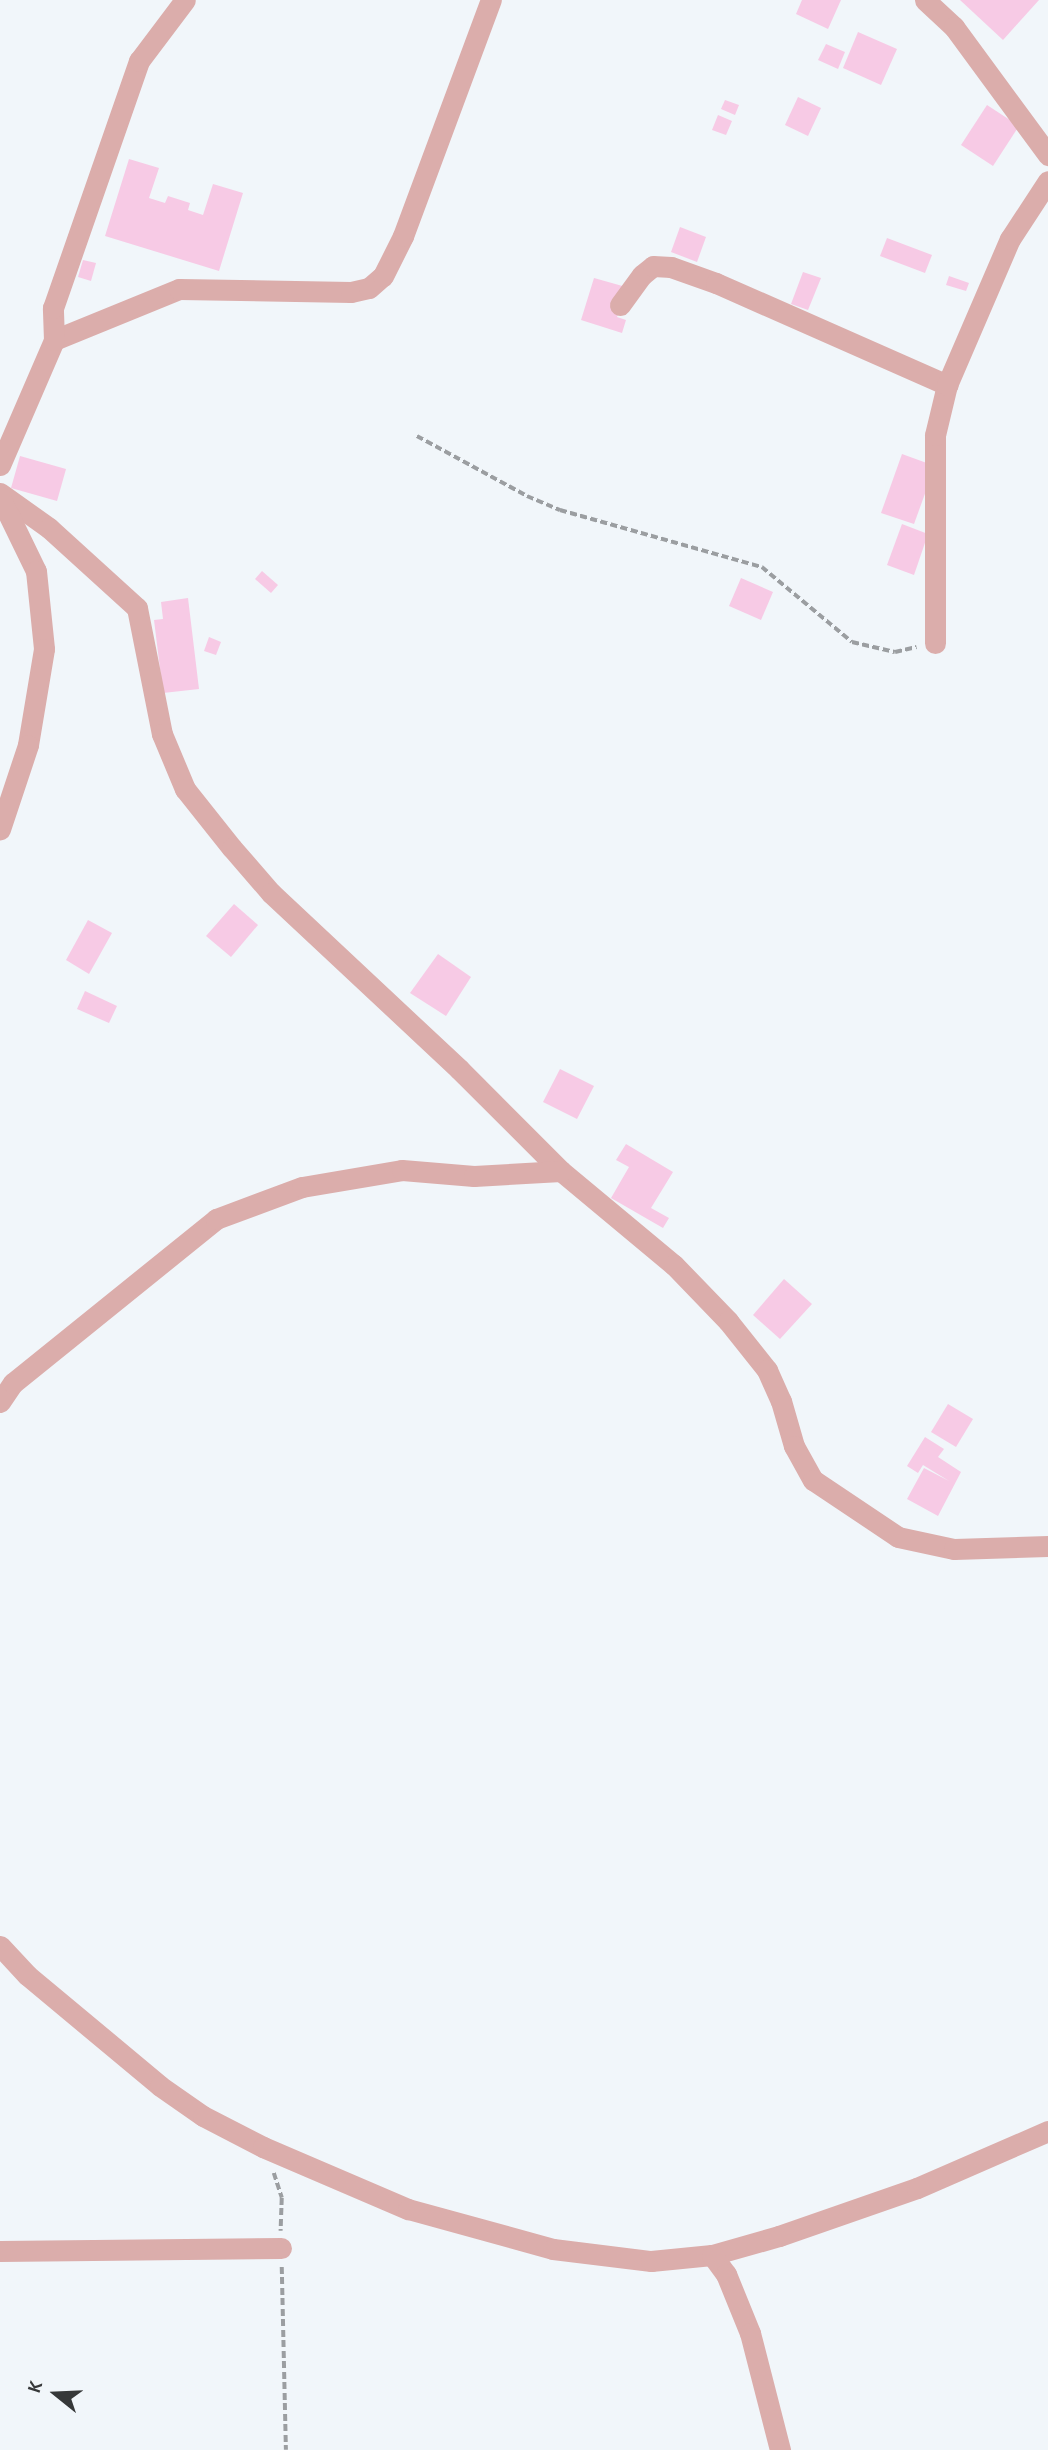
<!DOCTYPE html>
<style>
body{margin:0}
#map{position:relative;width:1048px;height:2450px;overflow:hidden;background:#f1f6fa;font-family:"Alegreya Sans",sans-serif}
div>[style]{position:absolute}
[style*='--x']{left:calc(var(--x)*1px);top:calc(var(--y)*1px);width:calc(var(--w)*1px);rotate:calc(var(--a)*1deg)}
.building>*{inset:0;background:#f7cae5}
.path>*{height:3.5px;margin-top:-1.75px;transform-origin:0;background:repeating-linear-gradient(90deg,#9b9ea1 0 7px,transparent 0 10.5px)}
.minor>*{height:21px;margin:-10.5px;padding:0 10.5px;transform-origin:10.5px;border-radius:10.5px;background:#dbadab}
span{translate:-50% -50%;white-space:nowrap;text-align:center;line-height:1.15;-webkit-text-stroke:5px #f1f6fa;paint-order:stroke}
.north{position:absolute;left:21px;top:2359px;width:70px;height:70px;-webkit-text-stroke:5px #f1f6fa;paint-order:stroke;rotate:288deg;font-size:19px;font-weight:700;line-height:28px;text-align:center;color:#363839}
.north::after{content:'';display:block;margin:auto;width:24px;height:32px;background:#363839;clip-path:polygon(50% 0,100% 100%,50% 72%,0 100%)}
</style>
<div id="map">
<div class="building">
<div style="clip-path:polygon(802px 0,841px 0,828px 29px,796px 14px)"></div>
<div style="clip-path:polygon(960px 0,1039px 0,1003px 40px)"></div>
<div style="clip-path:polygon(858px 32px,897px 49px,881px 85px,843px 68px)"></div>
<div style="clip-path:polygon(826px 44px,845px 52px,838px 69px,818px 60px)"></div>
<div style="clip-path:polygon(798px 97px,821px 108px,808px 136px,785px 125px)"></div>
<div style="clip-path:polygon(725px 100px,739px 105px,735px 115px,721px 109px)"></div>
<div style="clip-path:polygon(987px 105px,1019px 126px,993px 166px,961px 145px)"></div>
<div style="clip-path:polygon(718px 115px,732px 121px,726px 135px,712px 130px)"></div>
<div style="clip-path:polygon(129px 159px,159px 168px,149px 198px,165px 203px,168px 196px,190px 203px,188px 210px,203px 215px,213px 184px,243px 193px,219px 271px,105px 236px)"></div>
<div style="clip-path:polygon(680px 227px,706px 237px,697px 262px,671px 252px)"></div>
<div style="clip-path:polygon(887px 238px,932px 255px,925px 273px,880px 256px)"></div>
<div style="clip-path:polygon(83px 260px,96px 263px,91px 281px,78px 277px)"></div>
<div style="clip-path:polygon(803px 272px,821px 278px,808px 310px,791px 304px)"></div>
<div style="clip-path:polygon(949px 276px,969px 283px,966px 291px,946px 285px)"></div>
<div style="clip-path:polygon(594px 278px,626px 287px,617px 317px,626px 320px,622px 333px,581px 320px)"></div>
<div style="clip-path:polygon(902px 454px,935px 466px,914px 524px,881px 513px)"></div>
<div style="clip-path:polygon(20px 456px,66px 469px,57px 501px,11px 488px)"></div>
<div style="clip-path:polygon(902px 524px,928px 534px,914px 575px,887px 565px)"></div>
<div style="clip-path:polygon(262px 571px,278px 585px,271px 593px,255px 579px)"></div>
<div style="clip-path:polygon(741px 578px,773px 592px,761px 620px,729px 606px)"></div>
<div style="clip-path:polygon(188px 598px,199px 689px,163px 693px,154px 620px,163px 619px,161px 602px)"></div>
<div style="clip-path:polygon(209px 637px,221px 642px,216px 655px,204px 651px)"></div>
<div style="clip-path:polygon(234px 904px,258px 925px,231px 957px,206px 936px)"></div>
<div style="clip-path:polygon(88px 920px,112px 933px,89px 974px,66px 960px)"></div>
<div style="clip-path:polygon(438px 954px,471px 977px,446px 1016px,410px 993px)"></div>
<div style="clip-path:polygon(85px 991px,117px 1006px,109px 1023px,77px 1009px)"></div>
<div style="clip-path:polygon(560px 1069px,594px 1086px,577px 1119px,543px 1102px)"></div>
<div style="clip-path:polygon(626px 1144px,673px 1172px,651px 1208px,669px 1218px,663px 1228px,611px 1198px,629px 1167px,616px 1160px)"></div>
<div style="clip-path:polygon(784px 1279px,812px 1304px,780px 1339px,753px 1315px)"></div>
<div style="clip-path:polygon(948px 1404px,973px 1419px,956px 1447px,931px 1432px)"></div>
<div style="clip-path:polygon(925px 1437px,944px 1449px,938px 1457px,961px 1472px,938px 1516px,907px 1499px,924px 1468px,949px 1481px,923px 1465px,918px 1473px,907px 1466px)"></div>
</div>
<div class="path">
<div style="--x:417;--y:436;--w:125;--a:28.6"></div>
<div style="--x:527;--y:496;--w:36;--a:23"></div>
<div style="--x:560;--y:510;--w:210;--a:15.8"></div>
<div style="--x:762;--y:567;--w:117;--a:39.8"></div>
<div style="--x:852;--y:642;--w:44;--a:13.1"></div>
<div style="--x:895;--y:652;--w:22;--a:-13"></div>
<div style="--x:274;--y:2173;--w:26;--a:72"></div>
<div style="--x:282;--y:2198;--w:33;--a:92"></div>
<div style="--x:282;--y:2267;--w:183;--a:88.7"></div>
</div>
<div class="minor">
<div style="--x:925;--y:0;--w:40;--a:43"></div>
<div style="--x:954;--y:27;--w:159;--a:53.7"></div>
<div style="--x:620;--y:305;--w:37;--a:-54"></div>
<div style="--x:642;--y:275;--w:14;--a:-39"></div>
<div style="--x:653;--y:266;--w:18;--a:3"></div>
<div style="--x:671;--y:267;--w:48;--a:19.6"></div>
<div style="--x:716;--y:283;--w:253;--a:23.8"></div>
<div style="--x:54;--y:340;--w:135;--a:-22.2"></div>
<div style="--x:179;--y:289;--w:172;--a:1"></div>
<div style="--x:351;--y:292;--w:18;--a:-13"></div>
<div style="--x:369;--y:288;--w:18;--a:-41"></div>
<div style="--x:383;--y:276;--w:45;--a:-63.4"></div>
<div style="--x:403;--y:236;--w:252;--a:-69.6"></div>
<div style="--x:0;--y:465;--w:136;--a:-66.6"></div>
<div style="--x:54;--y:340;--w:32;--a:-92"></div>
<div style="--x:53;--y:308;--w:262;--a:-70.8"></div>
<div style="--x:139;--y:61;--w:76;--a:-53"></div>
<div style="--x:0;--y:493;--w:60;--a:35.5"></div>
<div style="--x:49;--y:528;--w:119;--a:42.3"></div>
<div style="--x:137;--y:608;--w:128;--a:78.8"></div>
<div style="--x:162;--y:734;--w:60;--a:67.3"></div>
<div style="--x:185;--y:789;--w:75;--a:51.5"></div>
<div style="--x:232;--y:848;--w:60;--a:49.1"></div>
<div style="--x:271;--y:893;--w:258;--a:43.1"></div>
<div style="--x:459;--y:1069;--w:144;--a:45"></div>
<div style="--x:561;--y:1171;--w:147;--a:39.8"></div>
<div style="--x:674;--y:1265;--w:78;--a:46"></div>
<div style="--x:728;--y:1321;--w:63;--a:51.5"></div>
<div style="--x:767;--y:1370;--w:34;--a:66"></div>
<div style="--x:781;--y:1401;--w:47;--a:73.9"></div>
<div style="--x:794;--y:1446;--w:39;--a:61"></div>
<div style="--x:813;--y:1480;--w:102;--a:33.8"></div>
<div style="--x:898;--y:1537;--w:57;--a:12.1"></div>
<div style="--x:954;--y:1549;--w:94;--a:-1.8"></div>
<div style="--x:0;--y:497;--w:82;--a:64.1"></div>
<div style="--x:36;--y:571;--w:78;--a:84.1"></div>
<div style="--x:44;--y:649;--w:97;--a:99.5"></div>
<div style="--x:28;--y:745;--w:89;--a:108.4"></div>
<div style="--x:935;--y:643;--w:208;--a:-90"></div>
<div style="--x:935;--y:435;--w:51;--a:-76.5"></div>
<div style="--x:947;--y:385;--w:159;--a:-66.7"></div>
<div style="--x:1010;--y:239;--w:69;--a:-56.8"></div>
<div style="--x:0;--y:1402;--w:23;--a:-56"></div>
<div style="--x:13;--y:1383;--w:261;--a:-38.9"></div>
<div style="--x:216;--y:1219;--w:92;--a:-20.4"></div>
<div style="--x:302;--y:1187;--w:101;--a:-9.6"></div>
<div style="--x:402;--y:1170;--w:72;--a:4.8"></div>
<div style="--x:474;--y:1176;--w:87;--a:-3.3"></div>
<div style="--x:0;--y:1946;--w:40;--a:47"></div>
<div style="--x:27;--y:1975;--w:173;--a:39.8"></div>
<div style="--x:160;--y:2086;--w:52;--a:34.9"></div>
<div style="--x:203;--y:2116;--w:68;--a:27.3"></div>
<div style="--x:263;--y:2147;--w:158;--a:23.2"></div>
<div style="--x:408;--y:2209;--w:150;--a:15.4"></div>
<div style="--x:553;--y:2249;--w:99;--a:7"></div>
<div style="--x:651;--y:2261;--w:61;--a:-5.6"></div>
<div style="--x:712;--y:2255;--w:70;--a:-15.8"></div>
<div style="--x:779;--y:2236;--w:146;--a:-19.2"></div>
<div style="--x:917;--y:2188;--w:143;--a:-23.5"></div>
<div style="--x:0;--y:2251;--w:281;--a:-0.6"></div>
<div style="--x:712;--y:2255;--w:24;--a:54"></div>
<div style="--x:726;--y:2274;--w:64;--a:67.9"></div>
<div style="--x:750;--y:2333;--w:121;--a:75.6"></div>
</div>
<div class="north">K</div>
</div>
